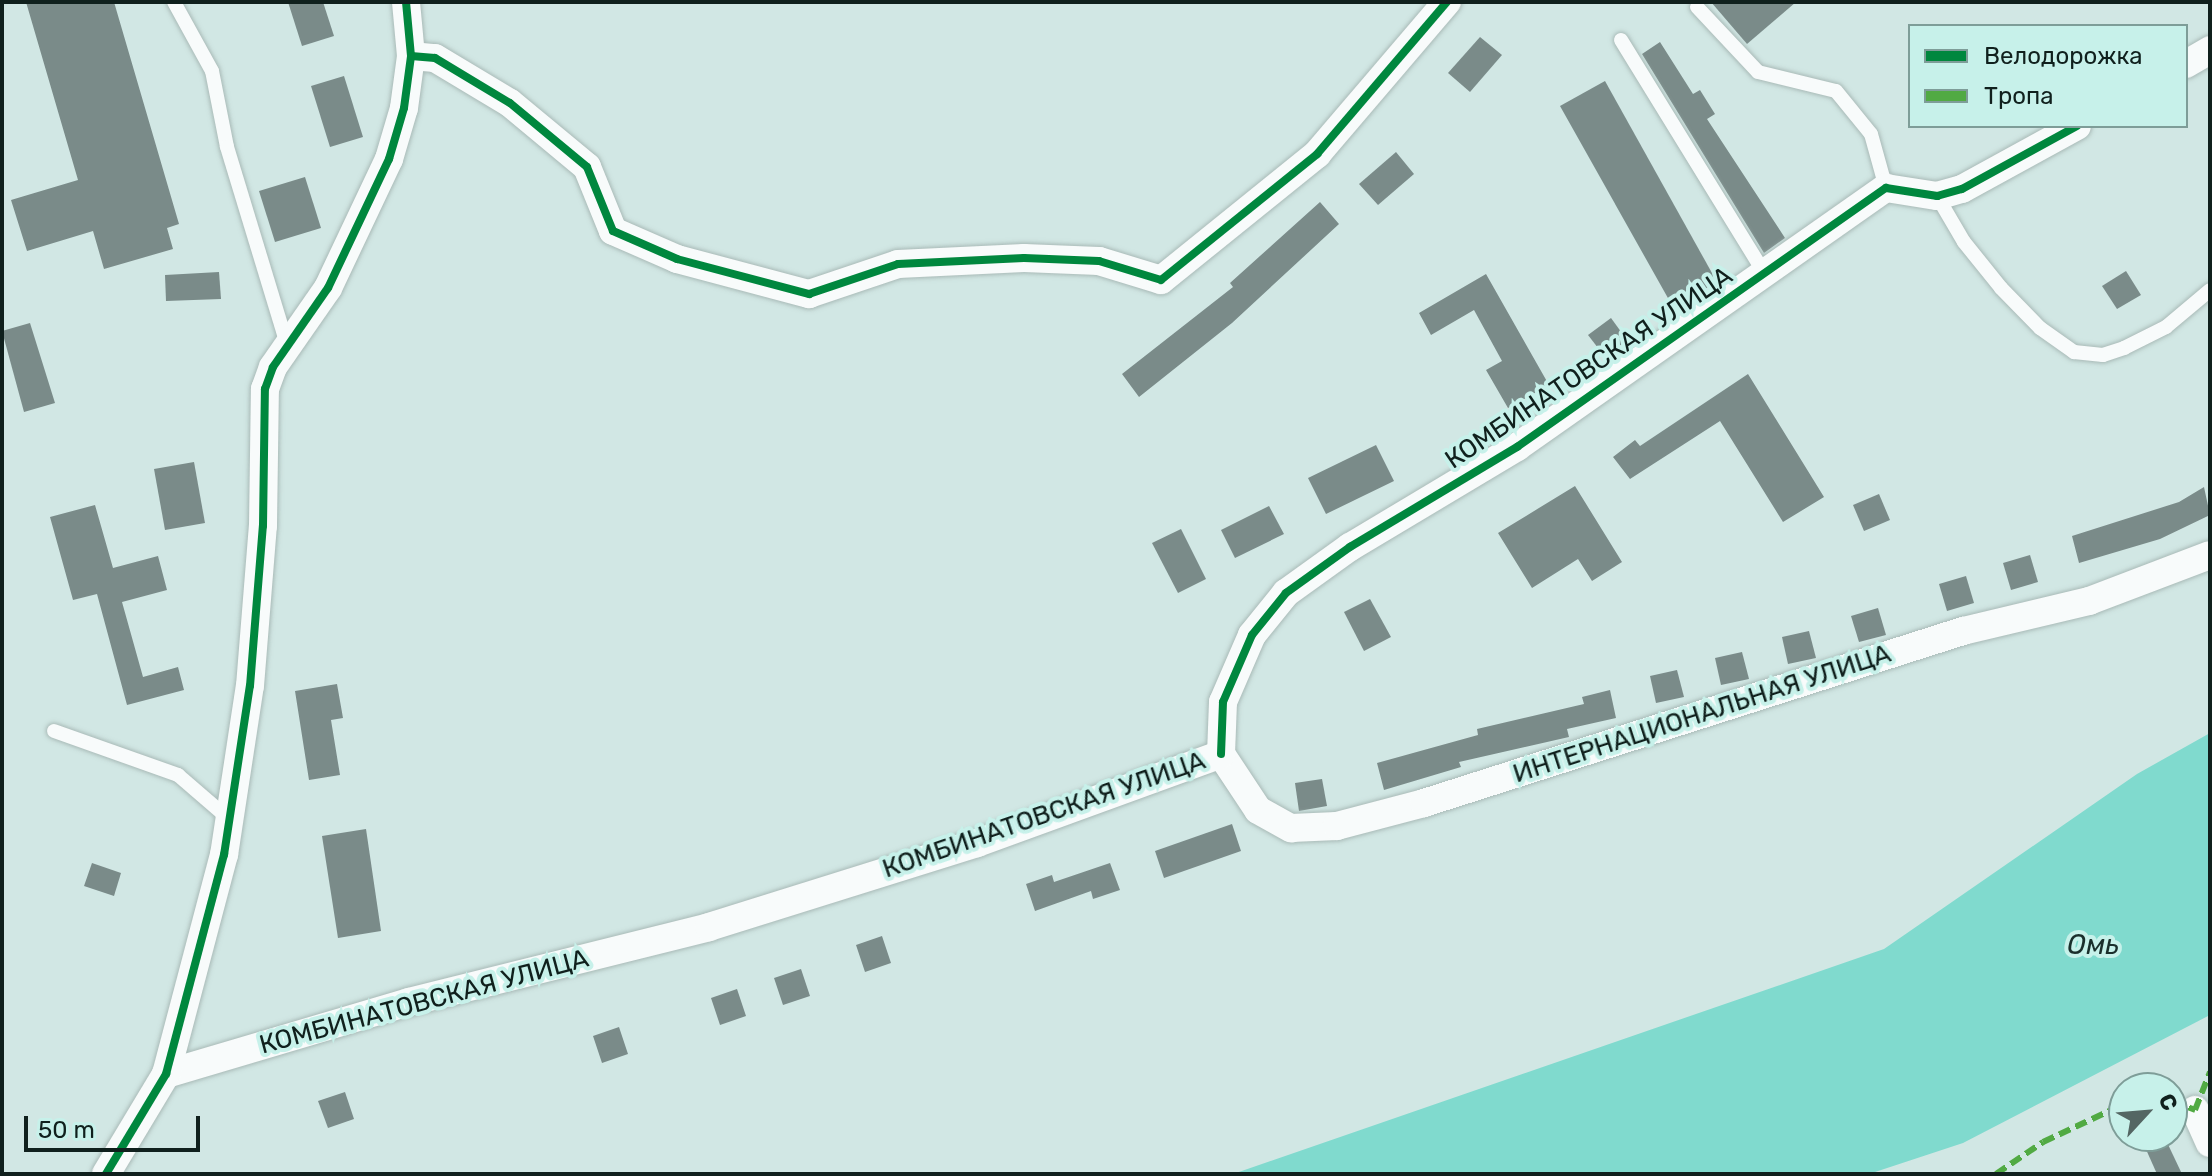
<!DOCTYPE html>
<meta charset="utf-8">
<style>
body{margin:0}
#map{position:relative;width:2212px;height:1176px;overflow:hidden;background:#d1e7e4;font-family:Rubik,sans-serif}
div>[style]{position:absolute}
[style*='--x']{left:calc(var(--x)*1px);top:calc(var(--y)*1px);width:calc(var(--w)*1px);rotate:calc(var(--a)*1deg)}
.water>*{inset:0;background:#80dace}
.building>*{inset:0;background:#7a8b89}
.roads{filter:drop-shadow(0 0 2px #a9bab7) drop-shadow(0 0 2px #a9bab7)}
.service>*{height:14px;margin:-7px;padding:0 7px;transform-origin:7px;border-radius:7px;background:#f8fbfb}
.minor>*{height:28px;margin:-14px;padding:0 14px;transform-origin:14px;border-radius:14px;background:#f8fbfb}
.quiet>*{height:6px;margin-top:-3px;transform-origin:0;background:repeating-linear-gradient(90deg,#51aa43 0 12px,transparent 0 18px)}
.cycleway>*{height:8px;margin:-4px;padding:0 4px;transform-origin:4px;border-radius:4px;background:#00873e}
span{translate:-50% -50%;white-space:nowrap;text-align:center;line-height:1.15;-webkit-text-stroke:8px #c7f1ea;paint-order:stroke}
.street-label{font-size:26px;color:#10201d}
.water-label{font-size:28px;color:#1a2f2c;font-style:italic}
.frame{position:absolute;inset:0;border:4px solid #10201d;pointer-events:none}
.legend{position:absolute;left:1908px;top:24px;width:280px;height:104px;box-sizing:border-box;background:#c7f1ea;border:2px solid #7e9d98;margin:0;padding:10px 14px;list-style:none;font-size:24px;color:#10201d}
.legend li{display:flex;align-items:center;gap:16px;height:40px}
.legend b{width:40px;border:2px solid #7e9d98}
.north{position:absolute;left:2108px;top:1072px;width:80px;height:80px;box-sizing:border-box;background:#c7f1ea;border:2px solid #7e9d98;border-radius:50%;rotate:64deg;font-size:22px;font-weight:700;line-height:32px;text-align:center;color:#10201d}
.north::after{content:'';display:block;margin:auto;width:28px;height:36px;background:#546663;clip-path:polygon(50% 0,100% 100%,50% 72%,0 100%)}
.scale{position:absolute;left:24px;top:1116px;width:176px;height:36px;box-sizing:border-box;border:4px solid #10201d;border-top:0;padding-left:10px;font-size:24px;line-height:28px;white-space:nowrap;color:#10201d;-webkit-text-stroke:6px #c7f1ea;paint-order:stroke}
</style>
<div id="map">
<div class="water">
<div style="clip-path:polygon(2210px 733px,2210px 1015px,1963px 1143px,1869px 1174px,1233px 1174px,1884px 949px,2137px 774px)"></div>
</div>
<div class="building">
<div style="clip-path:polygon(26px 2px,114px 2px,179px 224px,167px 228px,173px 249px,104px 269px,93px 231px,27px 251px,11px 200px,78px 180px)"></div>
<div style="clip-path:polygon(288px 2px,323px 2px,334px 36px,302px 46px)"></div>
<div style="clip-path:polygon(1711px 2px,1796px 2px,1747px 44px)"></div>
<div style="clip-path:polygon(1480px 37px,1502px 55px,1470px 92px,1448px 73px)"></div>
<div style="clip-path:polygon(1660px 42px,1693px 94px,1700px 90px,1715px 114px,1707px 119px,1785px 238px,1764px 253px,1642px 54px)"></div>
<div style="clip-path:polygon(344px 76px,363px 137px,330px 147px,311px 86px)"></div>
<div style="clip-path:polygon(1605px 81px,1717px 282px,1673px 307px,1560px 106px)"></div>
<div style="clip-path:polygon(1396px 152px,1414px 174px,1378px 205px,1359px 184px)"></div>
<div style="clip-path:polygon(305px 177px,321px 228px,275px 242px,259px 191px)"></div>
<div style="clip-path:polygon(1320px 202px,1339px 224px,1232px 323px,1139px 397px,1122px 374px,1233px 287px,1230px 283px)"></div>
<div style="clip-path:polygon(2126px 271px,2141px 295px,2117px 309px,2102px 286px)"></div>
<div style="clip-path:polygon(219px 272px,221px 299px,166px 301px,165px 275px)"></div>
<div style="clip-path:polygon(1486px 274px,1549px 385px,1508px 408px,1486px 370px,1502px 361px,1474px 310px,1431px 335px,1419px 313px)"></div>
<div style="clip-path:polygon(1611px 318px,1627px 340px,1605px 357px,1588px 335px)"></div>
<div style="clip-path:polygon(30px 323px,55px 403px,24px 412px,2px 331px)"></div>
<div style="clip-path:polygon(1748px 374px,1824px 497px,1783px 522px,1720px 421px,1630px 479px,1613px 457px,1635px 440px,1640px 446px)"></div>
<div style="clip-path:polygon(1376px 445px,1394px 481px,1326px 514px,1308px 478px)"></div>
<div style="clip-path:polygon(194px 462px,205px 523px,165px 530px,154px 469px)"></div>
<div style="clip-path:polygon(1575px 486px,1622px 562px,1592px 581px,1578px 559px,1532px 588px,1498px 533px)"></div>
<div style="clip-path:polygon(2204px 487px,2210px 515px,2160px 539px,2079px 563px,2072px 536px,2179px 502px)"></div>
<div style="clip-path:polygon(1879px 494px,1890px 520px,1864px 531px,1853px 505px)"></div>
<div style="clip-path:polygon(95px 505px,113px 568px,158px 556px,167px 590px,122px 602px,143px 677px,178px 667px,184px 690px,127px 705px,97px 594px,73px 600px,50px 517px)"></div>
<div style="clip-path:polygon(1269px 506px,1284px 534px,1235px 558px,1221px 530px)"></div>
<div style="clip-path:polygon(1181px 529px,1206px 579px,1178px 593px,1152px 543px)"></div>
<div style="clip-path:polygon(2030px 555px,2038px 582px,2011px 590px,2003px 563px)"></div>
<div style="clip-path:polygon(1966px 576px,1974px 603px,1947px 611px,1939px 584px)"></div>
<div style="clip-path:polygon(1370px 599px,1391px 637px,1364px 651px,1344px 612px)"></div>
<div style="clip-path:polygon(1878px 608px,1886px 635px,1859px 642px,1851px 616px)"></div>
<div style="clip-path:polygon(1809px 631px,1816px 658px,1788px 664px,1782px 637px)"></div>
<div style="clip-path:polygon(1742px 652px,1749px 679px,1721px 685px,1715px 658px)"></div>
<div style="clip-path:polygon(1677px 670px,1684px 697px,1656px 703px,1650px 676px)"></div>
<div style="clip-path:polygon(337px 684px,343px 718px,331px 720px,340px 775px,309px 780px,295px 691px)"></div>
<div style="clip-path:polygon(1610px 690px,1616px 718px,1567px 729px,1569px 737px,1459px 762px,1461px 767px,1384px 790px,1377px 763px,1478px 735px,1477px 729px,1584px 704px,1582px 697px)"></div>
<div style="clip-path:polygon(1322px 779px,1327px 806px,1299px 811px,1295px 783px)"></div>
<div style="clip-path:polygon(1232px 824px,1241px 851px,1164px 878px,1155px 851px)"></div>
<div style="clip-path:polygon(366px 829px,381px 931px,338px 938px,322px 836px)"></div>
<div style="clip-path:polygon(92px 863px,121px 873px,114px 896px,84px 886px)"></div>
<div style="clip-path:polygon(1110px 863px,1120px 890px,1093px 899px,1091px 891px,1035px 911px,1026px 884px,1052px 875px,1054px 882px)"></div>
<div style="clip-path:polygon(882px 936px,891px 963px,865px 972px,856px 945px)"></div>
<div style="clip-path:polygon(801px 969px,810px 996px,783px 1005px,774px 978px)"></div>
<div style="clip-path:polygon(737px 989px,746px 1016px,720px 1025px,711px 998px)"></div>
<div style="clip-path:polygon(619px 1027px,628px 1054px,602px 1063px,593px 1036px)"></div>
<div style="clip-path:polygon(345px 1092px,354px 1119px,328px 1128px,318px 1101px)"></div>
<div style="clip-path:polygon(2140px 1136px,2164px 1136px,2182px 1174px,2157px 1174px)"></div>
</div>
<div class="roads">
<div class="service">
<div style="--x:174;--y:2;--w:79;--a:61.2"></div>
<div style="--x:212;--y:71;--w:77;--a:78.8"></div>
<div style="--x:227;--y:147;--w:206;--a:73.1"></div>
<div style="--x:1697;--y:7;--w:89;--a:46.8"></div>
<div style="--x:1758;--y:72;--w:80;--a:13.7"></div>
<div style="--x:1836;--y:91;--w:55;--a:50.9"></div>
<div style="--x:1871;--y:134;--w:56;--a:74.5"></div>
<div style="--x:1621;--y:40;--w:273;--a:58.4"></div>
<div style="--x:1937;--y:196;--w:53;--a:59.6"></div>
<div style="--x:1964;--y:242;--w:59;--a:51.2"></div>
<div style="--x:2001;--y:288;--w:56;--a:45.7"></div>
<div style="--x:2040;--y:328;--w:42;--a:35.2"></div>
<div style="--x:2074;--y:352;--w:29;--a:6"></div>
<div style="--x:2103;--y:355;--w:22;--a:-18"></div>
<div style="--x:2124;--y:348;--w:47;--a:-26.6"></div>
<div style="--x:2166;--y:327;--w:57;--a:-40.1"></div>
<div style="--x:54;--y:731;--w:132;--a:19.5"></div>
<div style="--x:178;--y:775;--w:67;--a:40.8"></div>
</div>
<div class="minor">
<div style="--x:411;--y:56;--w:24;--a:5"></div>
<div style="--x:435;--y:58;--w:87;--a:31"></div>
<div style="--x:510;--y:103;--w:100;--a:39.7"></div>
<div style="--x:587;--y:167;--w:69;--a:67.9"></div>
<div style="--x:613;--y:231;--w:70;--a:23.6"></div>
<div style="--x:677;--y:259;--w:137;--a:14.9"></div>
<div style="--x:809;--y:294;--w:94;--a:-18.6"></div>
<div style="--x:898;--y:264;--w:126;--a:-2.7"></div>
<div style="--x:1024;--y:258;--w:75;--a:2.3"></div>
<div style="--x:1099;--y:261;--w:65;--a:17"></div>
<div style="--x:1161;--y:280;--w:201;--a:-38.9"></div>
<div style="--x:1317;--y:154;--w:200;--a:-49.5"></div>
<div style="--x:2186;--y:64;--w:28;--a:-30"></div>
<div style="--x:1221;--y:754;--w:52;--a:-87.8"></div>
<div style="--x:1223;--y:702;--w:73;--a:-66.6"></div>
<div style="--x:1252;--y:635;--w:54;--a:-51"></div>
<div style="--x:1286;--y:593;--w:79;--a:-35.7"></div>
<div style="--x:1350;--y:547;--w:195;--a:-30.9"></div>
<div style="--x:1517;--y:447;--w:451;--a:-35.1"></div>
<div style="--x:1886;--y:188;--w:52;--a:8.9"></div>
<div style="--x:1937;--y:196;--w:26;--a:-16"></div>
<div style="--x:1962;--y:189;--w:131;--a:-28.7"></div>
<div style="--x:1221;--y:754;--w:67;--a:56.5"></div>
<div style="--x:1258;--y:810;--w:38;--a:29"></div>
<div style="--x:1291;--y:828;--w:46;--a:-2.5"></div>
<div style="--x:1337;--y:826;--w:90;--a:-14.8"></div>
<div style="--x:1424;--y:803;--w:566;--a:-17.7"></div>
<div style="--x:1963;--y:631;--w:130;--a:-13.4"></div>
<div style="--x:2089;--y:601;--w:129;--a:-20.8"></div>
<div style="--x:166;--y:1074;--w:253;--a:-16.5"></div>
<div style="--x:409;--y:1002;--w:309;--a:-14"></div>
<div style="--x:709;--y:927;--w:281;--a:-17.4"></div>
<div style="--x:977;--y:843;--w:260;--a:-20"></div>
<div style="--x:2195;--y:1110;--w:36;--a:66"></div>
<div style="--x:106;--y:1174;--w:117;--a:-59"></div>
<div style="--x:166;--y:1074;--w:227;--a:-75.2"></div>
<div style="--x:224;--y:855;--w:171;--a:-81.3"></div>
<div style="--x:250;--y:686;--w:161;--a:-85.4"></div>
<div style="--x:263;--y:526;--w:137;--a:-89.2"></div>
<div style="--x:265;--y:389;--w:23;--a:-70"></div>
<div style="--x:273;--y:367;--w:96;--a:-55.2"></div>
<div style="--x:328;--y:288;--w:143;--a:-64.7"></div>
<div style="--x:389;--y:159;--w:53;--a:-73.6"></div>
<div style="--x:404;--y:108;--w:52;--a:-82.3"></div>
<div style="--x:411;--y:56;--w:54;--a:-95.3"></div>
</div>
</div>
<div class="quiet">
<div style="--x:2172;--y:1101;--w:25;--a:21"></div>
<div style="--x:2195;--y:1110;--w:41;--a:-68.5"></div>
<div style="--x:1996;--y:1174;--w:57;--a:-34.2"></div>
<div style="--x:2043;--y:1142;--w:89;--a:-25.1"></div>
</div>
<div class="cycleway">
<div style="--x:411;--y:56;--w:24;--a:5"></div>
<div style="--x:435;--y:58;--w:87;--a:31"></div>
<div style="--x:510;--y:103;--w:100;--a:39.7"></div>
<div style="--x:587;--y:167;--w:69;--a:67.9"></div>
<div style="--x:613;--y:231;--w:70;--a:23.6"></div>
<div style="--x:677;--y:259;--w:137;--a:14.9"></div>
<div style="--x:809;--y:294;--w:94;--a:-18.6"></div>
<div style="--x:898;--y:264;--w:126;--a:-2.7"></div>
<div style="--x:1024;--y:258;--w:75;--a:2.3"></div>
<div style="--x:1099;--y:261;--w:65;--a:17"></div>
<div style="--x:1161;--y:280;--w:201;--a:-38.9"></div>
<div style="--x:1317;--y:154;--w:200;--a:-49.5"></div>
<div style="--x:1221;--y:754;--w:52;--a:-87.8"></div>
<div style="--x:1223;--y:702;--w:73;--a:-66.6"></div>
<div style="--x:1252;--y:635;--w:54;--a:-51"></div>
<div style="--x:1286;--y:593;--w:79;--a:-35.7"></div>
<div style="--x:1350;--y:547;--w:195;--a:-30.9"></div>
<div style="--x:1517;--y:447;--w:451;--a:-35.1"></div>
<div style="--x:1886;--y:188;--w:52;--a:8.9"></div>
<div style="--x:1937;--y:196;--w:26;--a:-16"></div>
<div style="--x:1962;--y:189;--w:131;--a:-28.7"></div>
<div style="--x:106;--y:1174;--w:117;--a:-59"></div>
<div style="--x:166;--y:1074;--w:227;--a:-75.2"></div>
<div style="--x:224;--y:855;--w:171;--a:-81.3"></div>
<div style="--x:250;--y:686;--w:161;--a:-85.4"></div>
<div style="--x:263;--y:526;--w:137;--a:-89.2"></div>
<div style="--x:265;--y:389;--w:23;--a:-70"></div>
<div style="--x:273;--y:367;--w:96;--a:-55.2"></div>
<div style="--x:328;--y:288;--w:143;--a:-64.7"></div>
<div style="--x:389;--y:159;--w:53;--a:-73.6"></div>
<div style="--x:404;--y:108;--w:52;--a:-82.3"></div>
<div style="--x:411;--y:56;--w:54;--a:-95.3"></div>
</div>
<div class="street-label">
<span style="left:1589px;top:368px;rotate:-34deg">КОМБИНАТОВСКАЯ УЛИЦА</span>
<span style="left:1702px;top:714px;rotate:-18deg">ИНТЕРНАЦИОНАЛЬНАЯ УЛИЦА</span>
<span style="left:1044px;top:815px;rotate:-19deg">КОМБИНАТОВСКАЯ УЛИЦА</span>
<span style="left:424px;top:1002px;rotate:-15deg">КОМБИНАТОВСКАЯ УЛИЦА</span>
</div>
<div class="water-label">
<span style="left:2093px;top:945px">Омь</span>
</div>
<div class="frame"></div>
<ul class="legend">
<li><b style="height:10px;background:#00873e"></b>Велодорожка</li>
<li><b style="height:10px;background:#51aa43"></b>Тропа</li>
</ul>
<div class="north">С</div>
<div class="scale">50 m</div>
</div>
